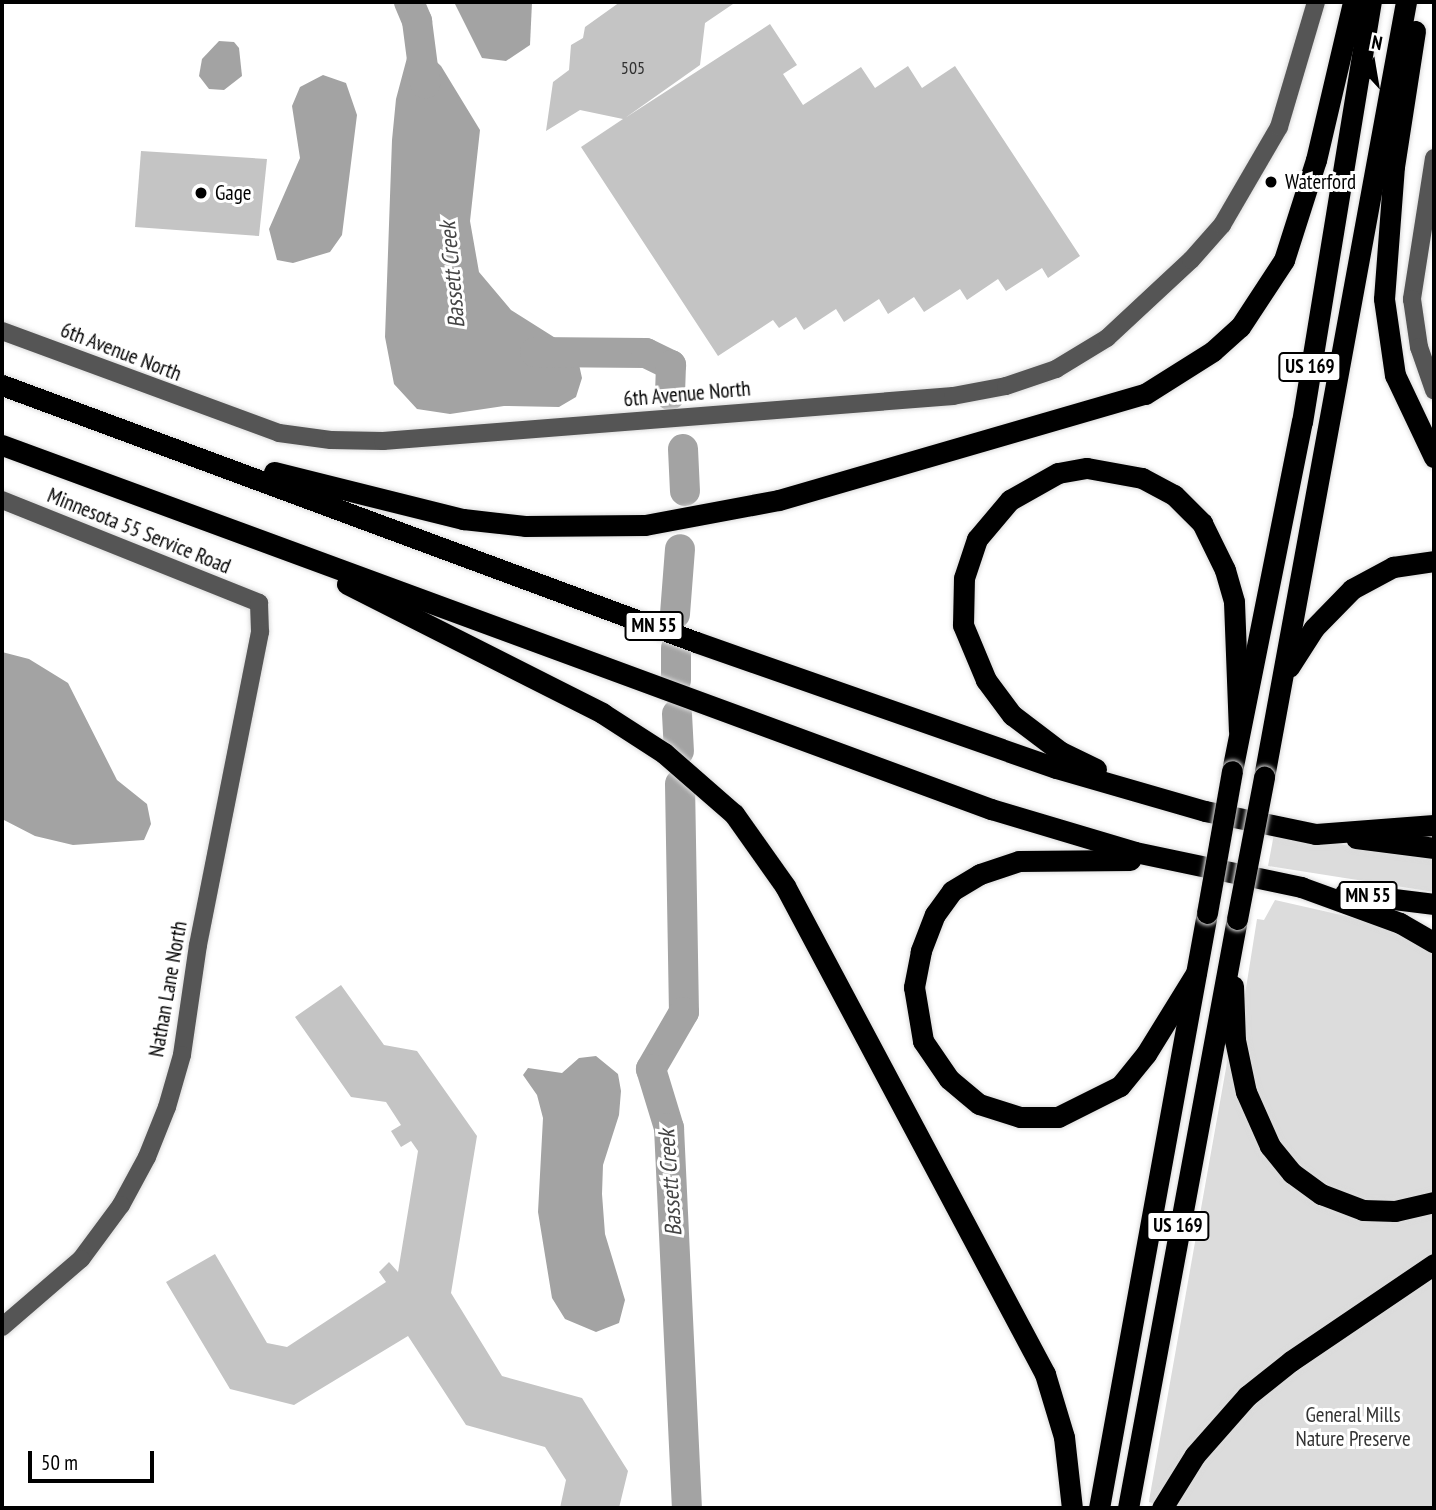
<!DOCTYPE html>
<style>
body{margin:0}
#map{position:relative;width:1436px;height:1510px;overflow:hidden;background:#fff;font-family:"PT Sans Narrow",sans-serif}
div>[style]{position:absolute}
[style*='--x']{left:calc(var(--x)*1px);top:calc(var(--y)*1px);width:calc(var(--w)*1px);rotate:calc(var(--a)*1deg)}
.green>*{inset:0;background:#dcdcdc}
.water>*{inset:0;background:#a3a3a3}
.river>*{height:30px;margin:-15px;padding:0 15px;transform-origin:15px;border-radius:15px;background:#a3a3a3}
.building>*{inset:0;background:#c4c4c4}
.roads{filter:drop-shadow(0 0 2px #dbdbdb) drop-shadow(0 0 2px #dbdbdb)}
.minor>*{height:18px;margin:-9px;padding:0 9px;transform-origin:9px;border-radius:9px;background:#555}
.highway>*{height:21px;margin:-10.5px;padding:0 10.5px;transform-origin:10.5px;border-radius:10.5px;background:#000}
.bridges{filter:drop-shadow(0 0 2px #dbdbdb) drop-shadow(0 0 2px #dbdbdb)}
.highway-bridge>*{height:21px;margin:-10.5px;padding:0 10.5px;transform-origin:10.5px;border-radius:10.5px;background:#000}
.dots>*{width:19px;height:19px;translate:-50% -50%;box-sizing:border-box;border:4px solid #fff;border-radius:50%}
span{translate:-50% -50%;white-space:nowrap;text-align:center;line-height:1.15;-webkit-text-stroke:6px #fff;paint-order:stroke}
.number-label{font-size:18px;color:#313131}
.number-label span{-webkit-text-stroke-width:0}
.shield-label span{padding:2px 5px;background:#fff;border:2px solid;border-radius:5px;-webkit-text-stroke-width:0}
.shield-label{font-size:19px;color:#000;font-weight:700}
.poi-label{font-size:21px;color:#000}
.left{translate:0 -50%;text-align:left}
.street-label{font-size:21px;color:#000}
.park-label{font-size:21px;color:#333}
.water-label{font-size:23px;color:#444;font-style:italic}
.frame{position:absolute;inset:0;border:4px solid #000;pointer-events:none}
.north{position:absolute;left:1338px;top:28px;width:70px;height:70px;-webkit-text-stroke:5px #fff;paint-order:stroke;rotate:11deg;font-size:19px;font-weight:700;line-height:28px;text-align:center;color:#000}
.north::after{content:'';display:block;margin:auto;width:24px;height:32px;background:#000;clip-path:polygon(50% 0,100% 100%,50% 72%,0 100%)}
.scale{position:absolute;left:28px;top:1451px;width:126px;height:32px;box-sizing:border-box;border:4px solid #000;border-top:0;padding-left:9px;font-size:21px;line-height:24px;white-space:nowrap;color:#000;-webkit-text-stroke:5px #fff;paint-order:stroke}
</style>
<div id="map">
<div class="green">
<div style="clip-path:polygon(1274px 834px,1434px 859px,1434px 892px,1268px 866px)"></div>
<div style="clip-path:polygon(1275px 900px,1381px 924px,1434px 952px,1434px 1194px,1395px 1204px,1348px 1198px,1304px 1172px,1277px 1141px,1246px 1067px,1243px 1007px,1257px 919px,1264px 920px)"></div>
<div style="clip-path:polygon(1228px 1057px,1236px 1082px,1327px 1208px,1350px 1216px,1401px 1220px,1434px 1212px,1434px 1257px,1293px 1352px,1156px 1504px,1149px 1502px,1150px 1495px)"></div>
<div style="clip-path:polygon(1434px 1275px,1434px 1508px,1172px 1508px,1197px 1466px,1267px 1392px)"></div>
</div>
<div class="water">
<div style="clip-path:polygon(454px 2px,532px 2px,530px 45px,506px 61px,482px 58px)"></div>
<div style="clip-path:polygon(412px 39px,441px 66px,480px 130px,470px 221px,479px 272px,511px 310px,576px 351px,582px 378px,576px 397px,559px 407px,504px 406px,450px 414px,417px 409px,394px 384px,385px 337px,392px 140px,396px 99px)"></div>
<div style="clip-path:polygon(219px 41px,234px 42px,239px 48px,242px 76px,224px 90px,209px 89px,199px 76px,202px 59px)"></div>
<div style="clip-path:polygon(323px 75px,346px 83px,357px 115px,342px 235px,330px 252px,293px 263px,277px 260px,269px 229px,300px 158px,292px 106px,300px 87px)"></div>
<div style="clip-path:polygon(2px 652px,29px 659px,68px 683px,117px 780px,147px 804px,151px 824px,144px 840px,73px 845px,35px 836px,2px 819px)"></div>
<div style="clip-path:polygon(596px 1056px,618px 1074px,621px 1091px,619px 1115px,603px 1165px,602px 1194px,605px 1234px,625px 1300px,619px 1323px,596px 1332px,565px 1319px,552px 1298px,538px 1212px,543px 1118px,537px 1095px,523px 1075px,528px 1068px,562px 1073px,579px 1058px)"></div>
</div>
<div class="river">
<div style="--x:409;--y:2;--w:21;--a:67"></div>
<div style="--x:417;--y:21;--w:63;--a:82.6"></div>
<div style="--x:535;--y:352;--w:111;--a:0.5"></div>
<div style="--x:646;--y:353;--w:28;--a:26"></div>
<div style="--x:671;--y:365;--w:30;--a:92"></div>
<div style="--x:683;--y:449;--w:42;--a:87.3"></div>
<div style="--x:675;--y:614;--w:65;--a:-85.6"></div>
<div style="--x:676;--y:648;--w:32;--a:90"></div>
<div style="--x:677;--y:714;--w:37;--a:87"></div>
<div style="--x:680;--y:784;--w:228;--a:89"></div>
<div style="--x:684;--y:1012;--w:66;--a:120.1"></div>
<div style="--x:651;--y:1069;--w:62;--a:73"></div>
<div style="--x:669;--y:1128;--w:380;--a:87.3"></div>
</div>
<div class="building">
<div style="clip-path:polygon(620px 2px,733px 4px,705px 23px,700px 65px,625px 118px,770px 24px,797px 65px,783px 74px,803px 105px,861px 67px,875px 88px,908px 66px,922px 88px,955px 66px,1080px 256px,1048px 278px,1042px 268px,1006px 291px,998px 279px,967px 300px,960px 289px,924px 312px,914px 297px,888px 314px,879px 299px,844px 322px,836px 309px,804px 330px,796px 317px,779px 328px,773px 320px,718px 356px,581px 147px,623px 119px,580px 110px,546px 131px,553px 82px,569px 70px,571px 45px,583px 38px,585px 27px)"></div>
<div style="clip-path:polygon(141px 151px,267px 159px,259px 236px,135px 227px)"></div>
<div style="clip-path:polygon(341px 985px,384px 1045px,417px 1051px,477px 1136px,451px 1293px,502px 1376px,582px 1398px,628px 1471px,619px 1508px,560px 1508px,566px 1480px,545px 1447px,466px 1425px,408px 1336px,294px 1405px,230px 1389px,166px 1282px,215px 1254px,267px 1343px,287px 1347px,386px 1282px,379px 1272px,389px 1262px,398px 1272px,418px 1151px,411px 1141px,401px 1147px,391px 1131px,401px 1125px,386px 1102px,351px 1097px,295px 1017px)"></div>
</div>
<div class="roads">
<div class="minor">
<div style="--x:1434;--y:158;--w:143;--a:98.9"></div>
<div style="--x:1412;--y:299;--w:49;--a:81.7"></div>
<div style="--x:1419;--y:347;--w:46;--a:70.8"></div>
<div style="--x:2;--y:331;--w:295;--a:20.2"></div>
<div style="--x:279;--y:433;--w:52;--a:7.7"></div>
<div style="--x:331;--y:440;--w:52;--a:1.1"></div>
<div style="--x:383;--y:441;--w:572;--a:-4.51"></div>
<div style="--x:953;--y:396;--w:54;--a:-10.7"></div>
<div style="--x:1006;--y:386;--w:53;--a:-18.8"></div>
<div style="--x:1056;--y:369;--w:60;--a:-31.3"></div>
<div style="--x:1107;--y:338;--w:115;--a:-42.9"></div>
<div style="--x:1191;--y:260;--w:47;--a:-48.5"></div>
<div style="--x:1222;--y:225;--w:113;--a:-59.8"></div>
<div style="--x:1279;--y:127;--w:130;--a:-73.5"></div>
<div style="--x:2;--y:500;--w:277;--a:21.8"></div>
<div style="--x:259;--y:603;--w:29;--a:88"></div>
<div style="--x:260;--y:632;--w:319;--a:101.2"></div>
<div style="--x:198;--y:945;--w:111;--a:98.3"></div>
<div style="--x:182;--y:1055;--w:54;--a:106.1"></div>
<div style="--x:167;--y:1107;--w:54;--a:111.8"></div>
<div style="--x:147;--y:1157;--w:55;--a:118.4"></div>
<div style="--x:121;--y:1205;--w:67;--a:126.5"></div>
<div style="--x:81;--y:1259;--w:104;--a:139.3"></div>
</div>
<div class="highway">
<div style="--x:1415;--y:31;--w:137;--a:98.8"></div>
<div style="--x:1394;--y:166;--w:133;--a:94.3"></div>
<div style="--x:1384;--y:299;--w:77;--a:81.8"></div>
<div style="--x:1395;--y:375;--w:91;--a:64.6"></div>
<div style="--x:2;--y:385;--w:740;--a:20.32"></div>
<div style="--x:696;--y:642;--w:381;--a:19.3"></div>
<div style="--x:1056;--y:768;--w:155;--a:16.1"></div>
<div style="--x:1205;--y:811;--w:113;--a:11.7"></div>
<div style="--x:1316;--y:834;--w:118;--a:-4.4"></div>
<div style="--x:2;--y:445;--w:1054;--a:20.21"></div>
<div style="--x:991;--y:809;--w:150;--a:16.6"></div>
<div style="--x:1135;--y:852;--w:170;--a:11.9"></div>
<div style="--x:1301;--y:887;--w:105;--a:20"></div>
<div style="--x:1400;--y:923;--w:39;--a:30"></div>
<div style="--x:274;--y:472;--w:195;--a:14"></div>
<div style="--x:463;--y:519;--w:62;--a:6.4"></div>
<div style="--x:525;--y:526;--w:120;--a:-0.5"></div>
<div style="--x:645;--y:525;--w:136;--a:-10.6"></div>
<div style="--x:779;--y:500;--w:381;--a:-16.2"></div>
<div style="--x:1145;--y:394;--w:80;--a:-32.3"></div>
<div style="--x:1213;--y:351;--w:36;--a:-42"></div>
<div style="--x:1240;--y:327;--w:80;--a:-56.7"></div>
<div style="--x:1284;--y:260;--w:105;--a:-72.3"></div>
<div style="--x:1316;--y:160;--w:162;--a:-76.8"></div>
<div style="--x:347;--y:584;--w:286;--a:26.8"></div>
<div style="--x:602;--y:713;--w:74;--a:32.8"></div>
<div style="--x:664;--y:753;--w:93;--a:41.1"></div>
<div style="--x:734;--y:814;--w:88;--a:54.7"></div>
<div style="--x:785;--y:886;--w:553;--a:61.95"></div>
<div style="--x:1045;--y:1374;--w:66;--a:73.2"></div>
<div style="--x:1064;--y:1437;--w:71;--a:83.6"></div>
<div style="--x:1289;--y:667;--w:46;--a:-57.3"></div>
<div style="--x:1314;--y:628;--w:54;--a:-45.7"></div>
<div style="--x:1352;--y:589;--w:47;--a:-28.2"></div>
<div style="--x:1393;--y:567;--w:41;--a:-8.3"></div>
<div style="--x:1096;--y:769;--w:39;--a:-154"></div>
<div style="--x:1061;--y:752;--w:61;--a:-142.9"></div>
<div style="--x:1012;--y:715;--w:44;--a:-126.6"></div>
<div style="--x:986;--y:680;--w:60;--a:-112.7"></div>
<div style="--x:963;--y:625;--w:47;--a:-88.8"></div>
<div style="--x:964;--y:578;--w:41;--a:-71.6"></div>
<div style="--x:977;--y:539;--w:51;--a:-49.8"></div>
<div style="--x:1010;--y:500;--w:55;--a:-29.4"></div>
<div style="--x:1058;--y:473;--w:29;--a:-10"></div>
<div style="--x:1087;--y:468;--w:56;--a:10.3"></div>
<div style="--x:1142;--y:478;--w:36;--a:28"></div>
<div style="--x:1174;--y:495;--w:40;--a:45"></div>
<div style="--x:1202;--y:523;--w:52;--a:63.9"></div>
<div style="--x:1225;--y:570;--w:33;--a:74"></div>
<div style="--x:1234;--y:602;--w:129;--a:87.8"></div>
<div style="--x:1232;--y:771;--w:356;--a:-78.7"></div>
<div style="--x:1302;--y:422;--w:426;--a:-80.7"></div>
<div style="--x:1264;--y:777;--w:788;--a:-79.62"></div>
<div style="--x:1356;--y:838;--w:79;--a:7.3"></div>
<div style="--x:1130;--y:860;--w:111;--a:179.5"></div>
<div style="--x:1019;--y:861;--w:41;--a:161.6"></div>
<div style="--x:980;--y:874;--w:33;--a:149"></div>
<div style="--x:952;--y:891;--w:29;--a:126"></div>
<div style="--x:935;--y:914;--w:40;--a:111"></div>
<div style="--x:921;--y:951;--w:37;--a:101"></div>
<div style="--x:914;--y:987;--w:55;--a:80.5"></div>
<div style="--x:923;--y:1041;--w:46;--a:55.6"></div>
<div style="--x:949;--y:1079;--w:39;--a:40"></div>
<div style="--x:979;--y:1104;--w:43;--a:17.6"></div>
<div style="--x:1020;--y:1117;--w:38;--a:0"></div>
<div style="--x:1058;--y:1117;--w:69;--a:-26.6"></div>
<div style="--x:1120;--y:1086;--w:41;--a:-50.9"></div>
<div style="--x:1146;--y:1054;--w:95;--a:-58.3"></div>
<div style="--x:1345;--y:893;--w:90;--a:7"></div>
<div style="--x:1233;--y:986;--w:54;--a:87.9"></div>
<div style="--x:1235;--y:1040;--w:53;--a:78.1"></div>
<div style="--x:1246;--y:1092;--w:59;--a:66"></div>
<div style="--x:1270;--y:1146;--w:35;--a:51"></div>
<div style="--x:1292;--y:1173;--w:36;--a:36"></div>
<div style="--x:1321;--y:1194;--w:45;--a:20.9"></div>
<div style="--x:1363;--y:1210;--w:32;--a:2"></div>
<div style="--x:1395;--y:1211;--w:40;--a:-13"></div>
<div style="--x:1099;--y:1508;--w:605;--a:-79.71"></div>
<div style="--x:1128;--y:1508;--w:599;--a:-79.52"></div>
<div style="--x:1162;--y:1508;--w:62;--a:-58.1"></div>
<div style="--x:1195;--y:1455;--w:79;--a:-48.6"></div>
<div style="--x:1247;--y:1396;--w:56;--a:-38.5"></div>
<div style="--x:1291;--y:1361;--w:173;--a:-34.1"></div>
</div>
</div>
<div class="bridges">
<div class="highway-bridge">
<div style="--x:1207;--y:913;--w:144;--a:-80"></div>
<div style="--x:1237;--y:919;--w:145;--a:-79.2"></div>
</div>
</div>
<div class="dots">
<div style="left:1271px;top:182px;background:#000"></div>
<div style="left:201px;top:193px;background:#000"></div>
</div>
<div class="number-label">
<span style="left:633px;top:68px">505</span>
</div>
<div class="shield-label">
<span style="left:1310px;top:367px">US 169</span>
<span style="left:654px;top:626px">MN 55</span>
<span style="left:1368px;top:896px">MN 55</span>
<span style="left:1178px;top:1226px">US 169</span>
</div>
<div class="poi-label">
<span class="left" style="left:1285px;top:182px">Waterford</span>
<span class="left" style="left:215px;top:193px">Gage</span>
</div>
<div class="street-label">
<span style="left:121px;top:352px;rotate:21deg">6th Avenue North</span>
<span style="left:687px;top:394px;rotate:-5deg">6th Avenue North</span>
<span style="left:139px;top:531px;rotate:22deg">Minnesota 55 Service Road</span>
<span style="left:168px;top:989px;rotate:-80deg">Nathan Lane North</span>
</div>
<div class="park-label">
<span style="left:1353px;top:1427px">General Mills<br>Nature Preserve</span>
</div>
<div class="water-label">
<span style="left:452px;top:275px;rotate:-95deg">Bassett Creek</span>
<span style="left:670px;top:1183px;rotate:-94deg">Bassett Creek</span>
</div>
<div class="frame"></div>
<div class="north">N</div>
<div class="scale">50 m</div>
</div>
